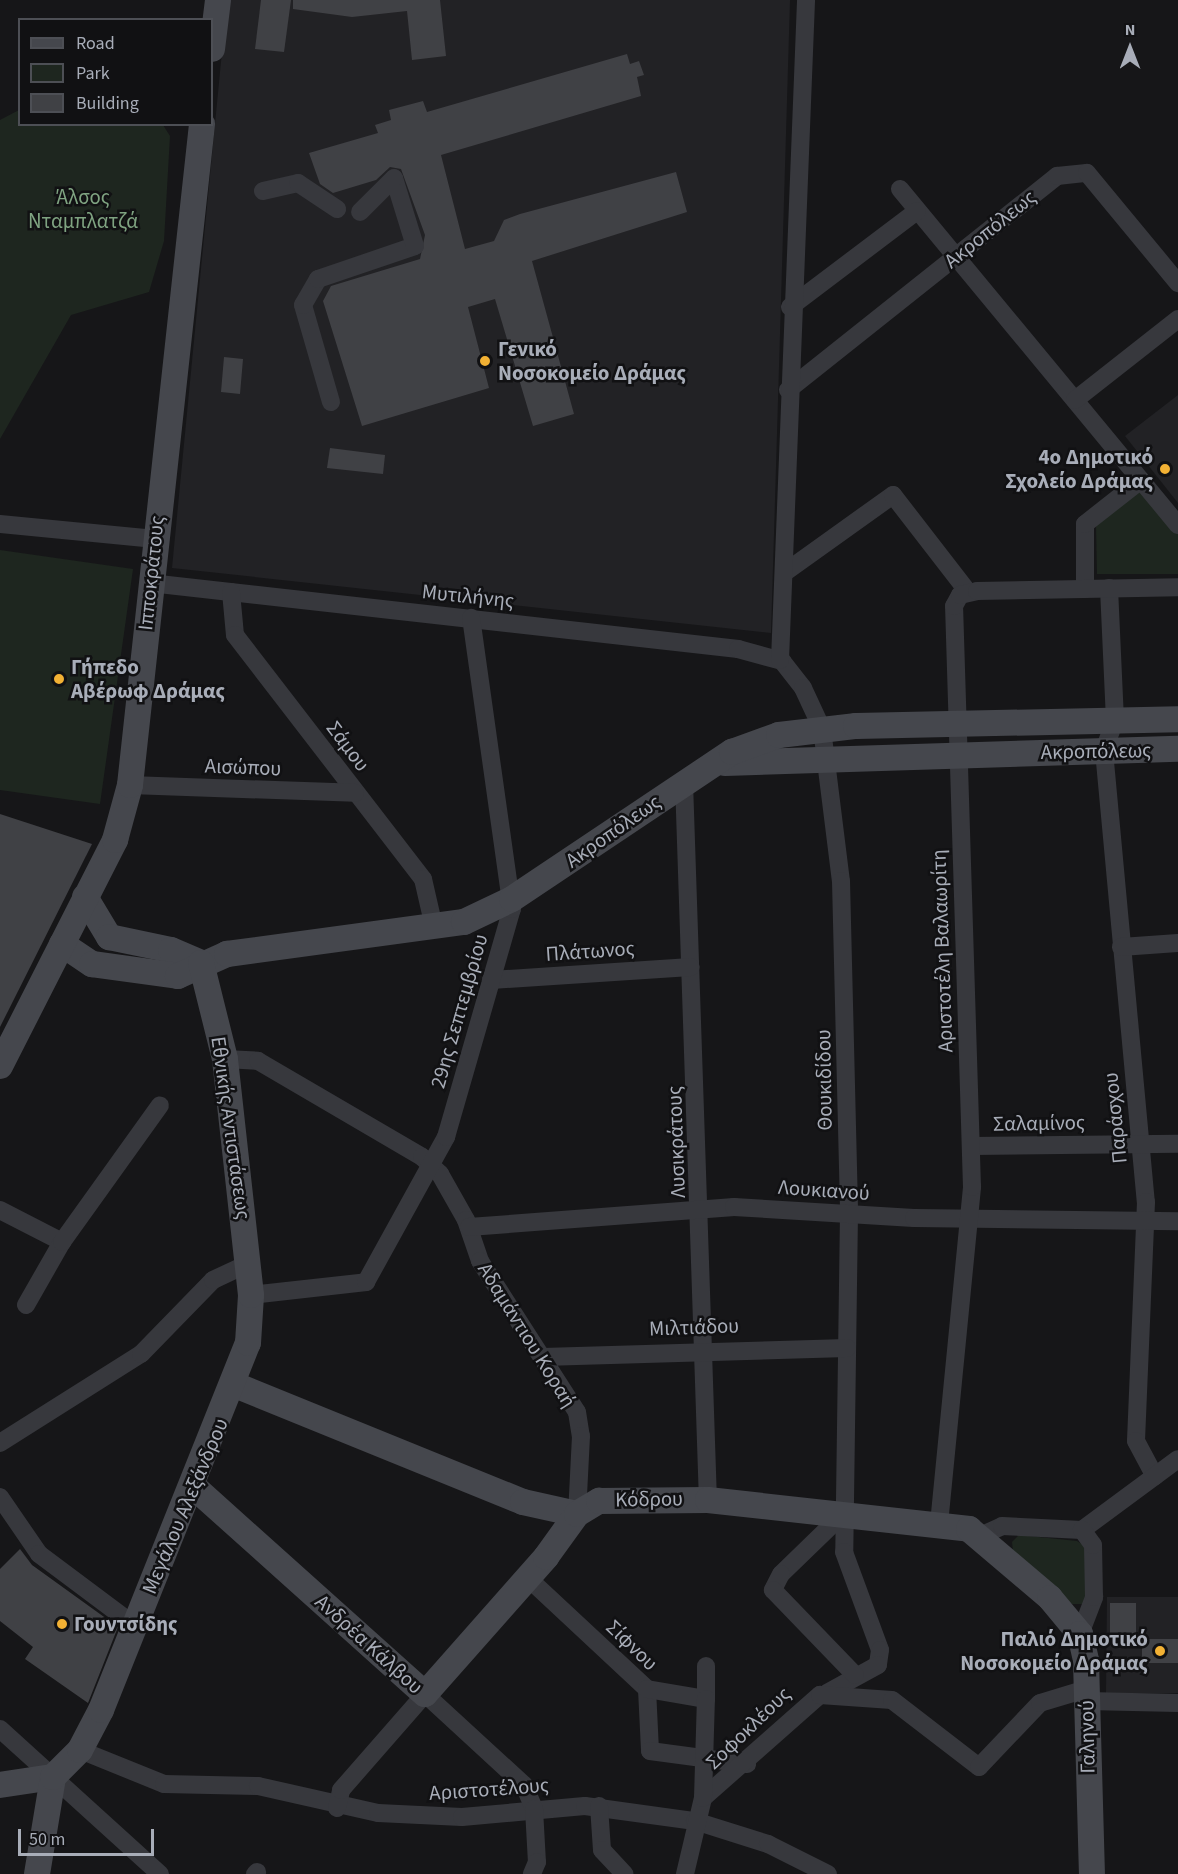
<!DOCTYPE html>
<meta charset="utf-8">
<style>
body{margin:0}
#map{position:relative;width:1178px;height:1874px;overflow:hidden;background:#161618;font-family:"Source Sans 3",sans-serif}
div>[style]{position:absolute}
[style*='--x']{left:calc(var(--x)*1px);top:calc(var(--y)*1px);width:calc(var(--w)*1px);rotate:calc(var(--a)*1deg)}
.built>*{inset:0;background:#222225}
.green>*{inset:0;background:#1e261f}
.building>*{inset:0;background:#404145}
.street>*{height:18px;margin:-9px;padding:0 9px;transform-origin:9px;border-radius:9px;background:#37383d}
.secondary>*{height:26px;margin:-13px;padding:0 13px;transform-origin:13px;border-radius:13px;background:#45474d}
.dots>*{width:16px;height:16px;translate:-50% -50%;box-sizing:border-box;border:3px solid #111113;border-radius:50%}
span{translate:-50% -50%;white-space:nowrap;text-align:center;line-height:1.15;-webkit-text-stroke:5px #111113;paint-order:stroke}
.park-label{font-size:21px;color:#7fa381}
.street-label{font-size:21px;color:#a8adb8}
.poi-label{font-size:21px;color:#a8adb8;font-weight:700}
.left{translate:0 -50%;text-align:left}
.right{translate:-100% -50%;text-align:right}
.legend{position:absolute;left:18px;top:18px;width:195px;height:108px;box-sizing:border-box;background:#111113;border:2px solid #4d4f55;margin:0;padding:8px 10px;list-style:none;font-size:18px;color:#a8adb8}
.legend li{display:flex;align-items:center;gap:12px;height:30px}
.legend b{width:30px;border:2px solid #4d4f55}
.north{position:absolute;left:1100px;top:18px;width:60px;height:60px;-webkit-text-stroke:4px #111113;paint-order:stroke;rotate:0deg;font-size:16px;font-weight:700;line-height:24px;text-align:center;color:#a8adb8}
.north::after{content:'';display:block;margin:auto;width:21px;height:27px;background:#a8adb8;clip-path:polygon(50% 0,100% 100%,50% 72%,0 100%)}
.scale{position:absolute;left:18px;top:1829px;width:136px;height:27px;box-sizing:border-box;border:3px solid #a8adb8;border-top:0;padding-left:8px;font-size:18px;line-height:21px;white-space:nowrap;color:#a8adb8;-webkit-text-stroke:4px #111113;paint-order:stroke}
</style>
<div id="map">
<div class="built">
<div style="clip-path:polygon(227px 0,790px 0,771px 633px,172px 568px)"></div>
<div style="clip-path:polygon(1178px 395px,1178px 503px,1125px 436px)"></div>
<div style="clip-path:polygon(1107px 1597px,1178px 1597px,1178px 1693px,1106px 1693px)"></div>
</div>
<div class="green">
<div style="clip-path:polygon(19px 110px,20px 124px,163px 125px,170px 136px,164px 241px,149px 292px,71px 315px,0 439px,0 120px)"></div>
<div style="clip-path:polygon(1139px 491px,1178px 534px,1178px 574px,1097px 574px,1096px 525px)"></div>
<div style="clip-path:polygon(0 550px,133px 569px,100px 804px,0 790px)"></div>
<div style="clip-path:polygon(1019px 1535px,1077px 1541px,1088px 1548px,1085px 1604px,1072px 1604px,1013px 1551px,1012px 1542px)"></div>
</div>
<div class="building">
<div style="clip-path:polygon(261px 0,291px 0,284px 52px,255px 49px)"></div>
<div style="clip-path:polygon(293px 0,440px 0,446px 56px,412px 60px,407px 11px,352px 17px,293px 9px)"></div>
<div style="clip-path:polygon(627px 54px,630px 64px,639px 61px,644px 75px,637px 77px,641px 96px,441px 155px,465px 249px,494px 241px,504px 220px,520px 214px,676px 172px,687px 212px,532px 261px,574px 414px,533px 426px,495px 299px,468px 307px,489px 388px,362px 426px,323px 301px,331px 286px,420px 259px,425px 235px,401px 169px,390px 167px,376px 180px,333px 193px,320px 184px,309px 153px,378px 133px,375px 125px,391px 120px,389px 110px,423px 101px,427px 112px)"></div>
<div style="clip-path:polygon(224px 357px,243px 359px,240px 394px,221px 392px)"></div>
<div style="clip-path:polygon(330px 448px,385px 455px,383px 474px,327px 468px)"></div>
<div style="clip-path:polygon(0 814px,92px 844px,0 1027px)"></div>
<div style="clip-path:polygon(20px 1549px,32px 1565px,118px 1627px,88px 1703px,25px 1659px,33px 1647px,0 1621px,0 1569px)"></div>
<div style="clip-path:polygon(1110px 1603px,1136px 1603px,1136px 1634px,1110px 1634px)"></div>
<div style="clip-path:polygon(1142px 1639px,1178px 1639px,1178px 1663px,1142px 1663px)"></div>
</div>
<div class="street">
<div style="--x:900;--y:189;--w:436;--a:50.4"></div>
<div style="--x:263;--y:191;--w:36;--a:-13"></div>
<div style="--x:298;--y:183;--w:47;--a:33.7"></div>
<div style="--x:790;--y:307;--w:159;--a:-37.1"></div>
<div style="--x:788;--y:390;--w:344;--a:-38.5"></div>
<div style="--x:1057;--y:176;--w:30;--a:-6"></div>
<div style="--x:1087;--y:173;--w:143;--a:50.4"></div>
<div style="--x:1075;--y:400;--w:131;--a:-38.2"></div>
<div style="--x:331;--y:402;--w:101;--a:-106.1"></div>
<div style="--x:303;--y:305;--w:30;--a:-60"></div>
<div style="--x:318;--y:279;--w:102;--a:-18.8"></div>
<div style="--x:415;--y:246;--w:71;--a:-107.2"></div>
<div style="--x:394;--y:178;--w:48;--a:135"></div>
<div style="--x:0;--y:524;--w:156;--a:5.5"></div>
<div style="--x:784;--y:573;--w:134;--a:-35.6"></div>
<div style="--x:893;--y:495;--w:123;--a:52.3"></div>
<div style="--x:150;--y:583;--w:592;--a:6.4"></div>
<div style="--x:738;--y:649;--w:46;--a:15.3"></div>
<div style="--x:782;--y:661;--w:34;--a:52"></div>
<div style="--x:803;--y:688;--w:45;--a:65.1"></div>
<div style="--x:822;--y:729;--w:153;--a:82.9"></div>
<div style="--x:841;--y:881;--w:332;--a:88.6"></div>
<div style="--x:849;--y:1213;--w:339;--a:90.8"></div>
<div style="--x:844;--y:1552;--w:104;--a:69.8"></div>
<div style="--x:880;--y:1650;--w:15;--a:98"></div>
<div style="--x:878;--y:1665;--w:58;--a:151.2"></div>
<div style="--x:1109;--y:588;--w:132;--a:87.4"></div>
<div style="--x:1115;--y:720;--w:33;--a:110"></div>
<div style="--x:1104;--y:751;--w:453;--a:84.7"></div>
<div style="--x:1146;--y:1202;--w:239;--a:92.4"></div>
<div style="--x:1136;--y:1441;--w:40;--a:62"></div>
<div style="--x:1085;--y:589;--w:65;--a:-90"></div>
<div style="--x:1085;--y:524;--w:71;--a:-38.2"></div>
<div style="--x:231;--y:592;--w:43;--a:84.7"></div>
<div style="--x:235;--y:635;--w:308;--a:52.4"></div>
<div style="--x:423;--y:879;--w:49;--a:77.1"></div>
<div style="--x:780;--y:660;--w:661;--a:-87.74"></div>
<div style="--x:684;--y:782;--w:718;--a:88.09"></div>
<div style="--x:130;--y:785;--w:225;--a:2"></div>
<div style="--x:1121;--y:947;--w:57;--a:-4"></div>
<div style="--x:491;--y:980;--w:200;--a:-3.7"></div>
<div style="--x:225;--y:1059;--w:33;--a:3"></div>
<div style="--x:258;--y:1061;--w:190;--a:30.3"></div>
<div style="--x:422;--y:1157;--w:25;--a:43"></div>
<div style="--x:440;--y:1174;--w:53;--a:60.5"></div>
<div style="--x:466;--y:1220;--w:43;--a:71.1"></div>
<div style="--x:480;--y:1261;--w:179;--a:57.3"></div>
<div style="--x:577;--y:1412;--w:24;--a:81"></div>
<div style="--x:581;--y:1436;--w:78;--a:92.9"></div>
<div style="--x:972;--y:1146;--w:206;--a:-0.6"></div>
<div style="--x:0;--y:1210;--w:70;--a:27.3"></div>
<div style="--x:469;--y:1227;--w:266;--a:-4.3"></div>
<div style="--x:734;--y:1207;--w:180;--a:3.5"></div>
<div style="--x:914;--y:1218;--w:264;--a:0.7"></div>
<div style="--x:251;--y:1295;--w:116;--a:-6.4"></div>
<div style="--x:366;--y:1282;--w:166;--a:-61.1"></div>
<div style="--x:446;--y:1137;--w:237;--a:-73.9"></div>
<div style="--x:512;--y:909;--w:294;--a:-98"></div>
<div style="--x:26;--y:1305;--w:73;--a:-60.3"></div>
<div style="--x:62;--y:1242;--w:168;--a:-54.4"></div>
<div style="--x:543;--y:1357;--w:304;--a:-1.7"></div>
<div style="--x:0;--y:1443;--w:167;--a:-32.3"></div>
<div style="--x:141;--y:1354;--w:103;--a:-45.8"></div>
<div style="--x:213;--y:1280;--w:38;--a:-25"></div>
<div style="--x:0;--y:1497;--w:69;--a:55.6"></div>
<div style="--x:39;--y:1554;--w:119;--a:36.8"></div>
<div style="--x:843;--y:1514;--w:86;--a:135.9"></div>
<div style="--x:781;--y:1574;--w:18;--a:117"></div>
<div style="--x:773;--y:1590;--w:118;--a:46"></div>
<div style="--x:939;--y:1524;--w:339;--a:-84.4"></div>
<div style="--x:972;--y:1187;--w:581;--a:-91.77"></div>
<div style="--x:954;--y:606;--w:13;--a:-61"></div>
<div style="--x:960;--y:595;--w:17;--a:-13"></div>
<div style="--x:977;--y:591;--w:201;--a:-1.1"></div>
<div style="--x:980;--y:1536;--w:24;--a:-24"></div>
<div style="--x:1002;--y:1526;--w:80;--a:2.9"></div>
<div style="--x:1082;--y:1530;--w:119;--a:-36.5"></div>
<div style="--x:528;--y:1578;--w:163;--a:43"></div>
<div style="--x:647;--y:1689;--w:62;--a:87.2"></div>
<div style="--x:650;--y:1751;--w:98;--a:7.6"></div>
<div style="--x:1080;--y:1634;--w:40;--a:-69"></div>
<div style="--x:1094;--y:1597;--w:52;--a:-91.1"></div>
<div style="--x:1093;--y:1545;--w:19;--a:-126"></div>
<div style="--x:647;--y:1689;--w:60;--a:9.6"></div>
<div style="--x:706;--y:1699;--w:33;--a:-90"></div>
<div style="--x:1087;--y:1701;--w:91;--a:1.3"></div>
<div style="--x:0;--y:1729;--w:216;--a:42.2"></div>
<div style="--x:80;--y:1750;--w:91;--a:22"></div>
<div style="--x:164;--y:1784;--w:94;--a:1.2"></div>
<div style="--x:258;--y:1786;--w:123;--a:12.7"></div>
<div style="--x:378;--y:1813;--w:84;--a:2.7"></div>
<div style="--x:462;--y:1817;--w:123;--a:-5.1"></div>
<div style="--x:585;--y:1806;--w:111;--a:7.8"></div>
<div style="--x:695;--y:1821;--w:77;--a:17.5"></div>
<div style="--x:768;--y:1844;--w:67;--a:26.6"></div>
<div style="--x:703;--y:1798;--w:156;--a:-41.4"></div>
<div style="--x:820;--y:1695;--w:72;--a:4"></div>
<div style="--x:892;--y:1700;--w:110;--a:37.6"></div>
<div style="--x:979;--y:1767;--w:88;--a:-46.4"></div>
<div style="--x:1040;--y:1703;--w:48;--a:-16.9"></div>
<div style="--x:599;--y:1806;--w:44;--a:86.1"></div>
<div style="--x:602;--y:1850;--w:33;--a:47"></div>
<div style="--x:337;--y:1808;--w:18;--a:-77"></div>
<div style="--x:341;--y:1790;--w:128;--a:-48.8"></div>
<div style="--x:425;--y:1694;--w:134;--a:42.6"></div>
<div style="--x:524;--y:1785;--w:26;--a:67"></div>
<div style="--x:534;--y:1809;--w:53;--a:86.8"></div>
<div style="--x:537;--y:1862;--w:13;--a:113"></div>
<div style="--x:255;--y:1874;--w:3;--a:-45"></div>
<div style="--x:685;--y:1874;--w:78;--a:-76.7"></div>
<div style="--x:703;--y:1798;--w:99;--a:-88.3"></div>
</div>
<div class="secondary">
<div style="--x:212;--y:49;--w:49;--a:-83"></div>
<div style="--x:725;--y:763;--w:453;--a:-1.8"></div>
<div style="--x:85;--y:897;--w:47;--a:59"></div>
<div style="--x:109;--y:937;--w:63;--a:11.8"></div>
<div style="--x:171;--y:950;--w:33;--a:23"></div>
<div style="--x:62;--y:944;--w:36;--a:34"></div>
<div style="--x:92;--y:964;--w:87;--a:7.9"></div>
<div style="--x:178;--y:976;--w:54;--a:-24.2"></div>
<div style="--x:227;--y:954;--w:239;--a:-7.7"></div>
<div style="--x:464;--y:922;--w:53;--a:-25.6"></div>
<div style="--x:512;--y:899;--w:265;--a:-33.8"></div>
<div style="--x:732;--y:752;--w:50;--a:-19.9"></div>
<div style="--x:779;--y:735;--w:78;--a:-6.7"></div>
<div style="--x:856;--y:726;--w:322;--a:-1.2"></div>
<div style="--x:0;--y:1066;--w:254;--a:-63"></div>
<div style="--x:115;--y:840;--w:57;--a:-74.7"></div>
<div style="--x:130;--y:785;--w:665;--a:-83.78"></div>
<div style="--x:235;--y:1385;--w:311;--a:22.1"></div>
<div style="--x:523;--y:1502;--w:55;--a:12.5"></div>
<div style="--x:194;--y:1487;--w:310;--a:41.9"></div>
<div style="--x:425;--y:1694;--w:183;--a:-48.5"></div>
<div style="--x:546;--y:1557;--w:53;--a:-54.2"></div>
<div style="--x:577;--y:1514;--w:26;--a:-31"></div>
<div style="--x:599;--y:1501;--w:109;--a:-0.5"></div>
<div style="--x:708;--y:1500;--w:263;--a:6.3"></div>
<div style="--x:969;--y:1529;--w:106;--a:40.4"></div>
<div style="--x:1050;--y:1598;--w:47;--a:50.2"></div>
<div style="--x:1080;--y:1634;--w:28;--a:77"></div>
<div style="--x:1086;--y:1661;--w:213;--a:88.4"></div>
<div style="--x:0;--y:1785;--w:54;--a:-8.6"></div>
<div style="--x:37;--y:1874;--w:98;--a:-80.6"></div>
<div style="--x:53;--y:1777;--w:38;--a:-45"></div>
<div style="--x:80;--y:1750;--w:45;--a:-62.3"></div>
<div style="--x:101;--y:1710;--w:395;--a:-68.2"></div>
<div style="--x:248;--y:1343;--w:48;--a:-86.4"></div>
<div style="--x:251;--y:1295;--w:237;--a:-96.3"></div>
<div style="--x:225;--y:1059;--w:99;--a:-104"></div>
</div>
<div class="dots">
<div style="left:485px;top:361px;background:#f2b134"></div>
<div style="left:1165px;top:469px;background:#f2b134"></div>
<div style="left:59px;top:679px;background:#f2b134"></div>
<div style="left:62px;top:1624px;background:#f2b134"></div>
<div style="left:1160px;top:1651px;background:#f2b134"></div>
</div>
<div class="park-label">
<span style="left:83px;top:209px">Άλσος<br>Νταμπλατζά</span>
</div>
<div class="street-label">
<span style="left:990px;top:229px;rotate:-39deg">Ακροπόλεως</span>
<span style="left:151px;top:573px;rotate:-84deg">Ιπποκράτους</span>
<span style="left:468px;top:596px;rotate:6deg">Μυτιλήνης</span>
<span style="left:348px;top:746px;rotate:53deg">Σάμου</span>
<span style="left:1096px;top:751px;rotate:-1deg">Ακροπόλεως</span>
<span style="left:243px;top:767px;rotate:2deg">Αισώπου</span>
<span style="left:613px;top:831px;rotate:-35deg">Ακροπόλεως</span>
<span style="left:590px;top:951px;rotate:-4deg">Πλάτωνος</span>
<span style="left:942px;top:951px;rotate:-92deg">Αριστοτέλη Βαλαωρίτη</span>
<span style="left:459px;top:1011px;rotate:-74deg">29ης Σεπτεμβρίου</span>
<span style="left:824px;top:1080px;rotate:-91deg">Θουκιδίδου</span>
<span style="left:1115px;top:1118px;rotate:-96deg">Παράσχου</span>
<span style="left:1039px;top:1123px;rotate:-1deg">Σαλαμίνος</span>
<span style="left:231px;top:1128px;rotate:82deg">Εθνικής Αντιστάσεως</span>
<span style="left:676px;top:1142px;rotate:-92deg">Λυσικράτους</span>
<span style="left:824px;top:1190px;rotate:4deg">Λουκιανού</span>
<span style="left:694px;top:1327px;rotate:-2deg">Μιλτιάδου</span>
<span style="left:527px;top:1335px;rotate:58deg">Αδαμάντιου Κοραή</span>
<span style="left:649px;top:1499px;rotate:-1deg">Κόδρου</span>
<span style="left:185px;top:1506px;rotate:-67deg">Μεγάλου Αλεξάνδρου</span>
<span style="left:369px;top:1644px;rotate:42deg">Ανδρέα Κάλβου</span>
<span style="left:632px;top:1645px;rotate:44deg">Σίφνου</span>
<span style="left:748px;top:1728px;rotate:-44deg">Σοφοκλέους</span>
<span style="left:1087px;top:1737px;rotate:-91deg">Γαληνού</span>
<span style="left:489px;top:1789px;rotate:-4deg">Αριστοτέλους</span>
</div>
<div class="poi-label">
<span class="left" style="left:498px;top:361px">Γενικό<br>Νοσοκομείο Δράμας</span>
<span class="right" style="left:1153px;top:469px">4ο Δημοτικό<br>Σχολείο Δράμας</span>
<span class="left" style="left:71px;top:679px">Γήπεδο<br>Αβέρωφ Δράμας</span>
<span class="left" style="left:74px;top:1624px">Γουντσίδης</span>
<span class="right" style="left:1148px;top:1651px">Παλιό Δημοτικό<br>Νοσοκομείο Δράμας</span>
</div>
<ul class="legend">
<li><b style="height:8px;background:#45474d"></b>Road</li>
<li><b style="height:16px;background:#1e261f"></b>Park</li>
<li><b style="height:16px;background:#404145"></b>Building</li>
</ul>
<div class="north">N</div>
<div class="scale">50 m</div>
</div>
